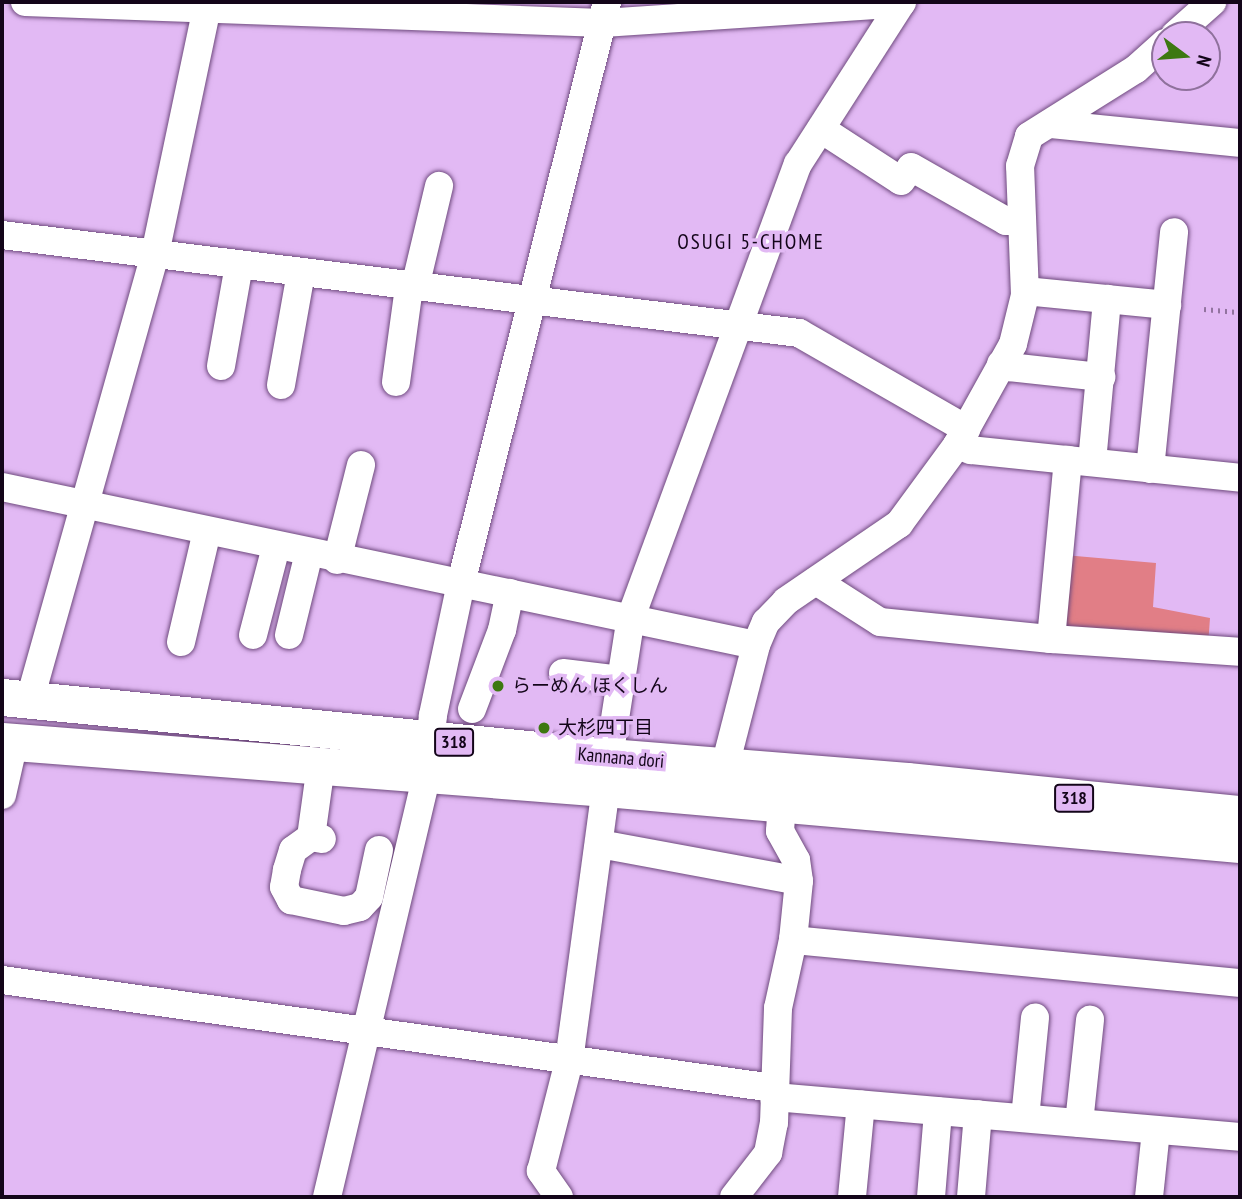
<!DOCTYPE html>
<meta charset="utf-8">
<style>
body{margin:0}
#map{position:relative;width:1242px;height:1199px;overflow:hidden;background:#e2b9f4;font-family:"PT Sans Narrow","Noto Sans JP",sans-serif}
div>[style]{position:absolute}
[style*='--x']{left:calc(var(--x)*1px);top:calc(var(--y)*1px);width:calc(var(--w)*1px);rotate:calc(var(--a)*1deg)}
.green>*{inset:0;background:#e17e86}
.path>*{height:4.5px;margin-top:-2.25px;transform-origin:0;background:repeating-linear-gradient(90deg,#92739f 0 2px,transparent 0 7px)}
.roads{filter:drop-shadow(0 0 2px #6f4a7e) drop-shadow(0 0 2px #6f4a7e)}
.minor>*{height:28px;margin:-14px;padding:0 14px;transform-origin:14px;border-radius:14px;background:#fff}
.major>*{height:37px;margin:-18.5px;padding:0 18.5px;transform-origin:18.5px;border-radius:18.5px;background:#fff}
.dots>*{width:19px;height:19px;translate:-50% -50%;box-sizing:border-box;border:4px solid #e2b9f4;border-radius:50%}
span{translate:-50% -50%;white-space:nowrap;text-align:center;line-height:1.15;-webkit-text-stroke:7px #e2b9f4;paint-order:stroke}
.shield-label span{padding:2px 5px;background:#e2b9f4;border:2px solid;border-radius:5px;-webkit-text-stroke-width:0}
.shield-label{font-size:18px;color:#130519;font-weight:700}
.poi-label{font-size:19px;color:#130519}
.left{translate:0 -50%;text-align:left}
.street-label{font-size:19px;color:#130519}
.neighbourhood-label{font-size:21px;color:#130519;letter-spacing:2px}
.frame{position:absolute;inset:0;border:4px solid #130519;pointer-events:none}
.north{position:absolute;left:1151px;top:21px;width:70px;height:70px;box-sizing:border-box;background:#e2b9f4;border:2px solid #8f719c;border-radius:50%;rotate:106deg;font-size:19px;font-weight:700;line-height:28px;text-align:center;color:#130519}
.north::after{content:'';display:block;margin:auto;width:24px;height:32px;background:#3d7811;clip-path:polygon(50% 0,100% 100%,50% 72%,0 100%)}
</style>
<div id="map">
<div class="green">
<div style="clip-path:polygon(1064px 555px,1156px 563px,1153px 607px,1210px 618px,1208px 646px,1057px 636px)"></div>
</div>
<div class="path">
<div style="--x:1204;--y:309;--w:36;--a:5"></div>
</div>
<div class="roads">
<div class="minor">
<div style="--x:25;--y:2;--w:578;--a:2.08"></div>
<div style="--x:603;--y:23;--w:299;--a:-3.8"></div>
<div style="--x:1175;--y:35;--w:50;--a:-41.7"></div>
<div style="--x:1050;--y:124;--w:191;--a:5.7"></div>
<div style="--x:821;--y:129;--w:95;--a:33"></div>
<div style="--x:901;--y:181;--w:17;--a:-54"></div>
<div style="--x:911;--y:167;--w:109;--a:29.6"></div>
<div style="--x:1006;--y:221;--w:16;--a:0"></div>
<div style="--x:2;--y:235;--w:803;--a:7.01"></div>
<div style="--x:799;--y:333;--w:193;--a:29.9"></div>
<div style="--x:415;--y:287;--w:104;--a:-76.6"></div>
<div style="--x:1025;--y:291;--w:143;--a:5.6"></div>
<div style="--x:1001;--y:364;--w:9;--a:21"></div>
<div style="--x:1009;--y:367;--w:93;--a:6.2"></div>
<div style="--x:221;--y:366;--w:103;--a:-79.9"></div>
<div style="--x:396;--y:382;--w:96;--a:-82.2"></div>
<div style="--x:281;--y:385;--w:114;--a:-79.9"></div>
<div style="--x:957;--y:445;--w:15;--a:20"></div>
<div style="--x:971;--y:450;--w:270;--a:5.9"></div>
<div style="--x:1092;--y:462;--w:164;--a:-84.7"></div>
<div style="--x:1150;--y:469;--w:238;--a:-84.2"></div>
<div style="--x:2;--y:487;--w:770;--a:11.84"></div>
<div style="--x:337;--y:560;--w:98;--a:-75.8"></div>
<div style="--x:816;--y:581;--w:76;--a:32.6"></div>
<div style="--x:880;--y:622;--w:172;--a:5.7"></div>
<div style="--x:1051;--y:639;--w:189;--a:3.9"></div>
<div style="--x:253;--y:635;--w:91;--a:-75.4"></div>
<div style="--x:289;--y:635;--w:84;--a:-76.3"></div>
<div style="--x:1051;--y:639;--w:180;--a:-84.6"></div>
<div style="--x:181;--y:642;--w:114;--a:-76.8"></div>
<div style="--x:563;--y:673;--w:58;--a:6.9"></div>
<div style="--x:30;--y:699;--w:462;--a:-74.3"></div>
<div style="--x:155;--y:254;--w:258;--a:-78.1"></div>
<div style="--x:472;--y:709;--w:85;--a:-69.2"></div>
<div style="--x:502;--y:630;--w:38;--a:-78"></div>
<div style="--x:609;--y:757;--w:142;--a:-81.1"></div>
<div style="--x:631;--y:617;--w:483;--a:-69.8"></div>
<div style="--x:798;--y:164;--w:193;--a:-57.3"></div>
<div style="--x:321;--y:765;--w:73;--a:97.9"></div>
<div style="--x:311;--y:837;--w:11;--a:10"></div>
<div style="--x:725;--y:766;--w:125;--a:-75.6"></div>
<div style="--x:756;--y:645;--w:25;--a:-67"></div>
<div style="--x:766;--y:622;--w:29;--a:-46"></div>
<div style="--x:786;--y:601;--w:137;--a:-34.3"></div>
<div style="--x:899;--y:524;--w:98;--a:-53.7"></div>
<div style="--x:957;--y:445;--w:115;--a:-61"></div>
<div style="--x:1013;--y:344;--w:50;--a:-76.2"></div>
<div style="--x:1025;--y:295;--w:129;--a:-92.2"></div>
<div style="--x:1020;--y:166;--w:31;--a:-73"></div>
<div style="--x:1029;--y:136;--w:126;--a:-32.1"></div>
<div style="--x:1136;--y:69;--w:39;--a:-42"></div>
<div style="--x:2;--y:795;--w:54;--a:-77.2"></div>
<div style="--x:311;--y:837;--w:22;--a:144"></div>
<div style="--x:293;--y:850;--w:21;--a:107"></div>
<div style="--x:287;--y:870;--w:17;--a:100"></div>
<div style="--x:284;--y:887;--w:15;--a:62"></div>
<div style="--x:291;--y:900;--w:54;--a:11.7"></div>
<div style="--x:344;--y:911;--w:16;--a:-14"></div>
<div style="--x:360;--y:907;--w:13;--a:-48"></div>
<div style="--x:369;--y:897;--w:48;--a:-78"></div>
<div style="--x:600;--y:844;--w:202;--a:10.5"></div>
<div style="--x:793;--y:940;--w:449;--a:5.5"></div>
<div style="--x:2;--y:980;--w:779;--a:7.97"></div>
<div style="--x:774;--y:1097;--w:468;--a:4.9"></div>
<div style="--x:1025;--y:1118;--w:101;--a:-84.3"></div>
<div style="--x:1079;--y:1123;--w:104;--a:-83.9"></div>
<div style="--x:327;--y:1197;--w:435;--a:-76.7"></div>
<div style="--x:427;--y:774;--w:59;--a:-84.2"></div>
<div style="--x:433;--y:715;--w:135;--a:-78"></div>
<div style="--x:461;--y:583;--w:599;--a:-75.89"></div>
<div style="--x:559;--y:1197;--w:32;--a:-125"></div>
<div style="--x:541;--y:1171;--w:114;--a:-75.7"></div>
<div style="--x:569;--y:1061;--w:275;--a:-82.3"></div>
<div style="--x:734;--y:1197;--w:56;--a:-52.3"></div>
<div style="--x:768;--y:1153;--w:31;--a:-79"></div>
<div style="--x:774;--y:1123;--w:115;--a:-88"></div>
<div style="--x:778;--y:1008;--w:70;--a:-77.6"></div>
<div style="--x:793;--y:940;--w:59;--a:-84.2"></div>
<div style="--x:799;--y:881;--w:21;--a:-98"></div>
<div style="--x:796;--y:860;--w:33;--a:-119"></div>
<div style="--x:780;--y:831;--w:26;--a:-86"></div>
<div style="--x:852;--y:1197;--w:93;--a:-84.5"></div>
<div style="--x:931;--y:1197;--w:86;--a:-85.3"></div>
<div style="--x:971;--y:1197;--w:83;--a:-85.2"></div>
<div style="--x:1149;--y:1197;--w:67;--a:-84"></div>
</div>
<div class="major">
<div style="--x:2;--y:697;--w:610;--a:5.65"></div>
<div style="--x:609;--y:757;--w:299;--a:4.6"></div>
<div style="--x:907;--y:781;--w:335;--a:5.7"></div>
<div style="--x:2;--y:741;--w:606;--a:4.45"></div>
<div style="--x:606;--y:788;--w:636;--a:5.05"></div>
</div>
</div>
<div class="dots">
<div style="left:498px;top:686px;background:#3d7811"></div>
<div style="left:544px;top:728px;background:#3d7811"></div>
</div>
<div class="shield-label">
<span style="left:454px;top:742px">318</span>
<span style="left:1074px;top:798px">318</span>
</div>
<div class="poi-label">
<span class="left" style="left:512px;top:686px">らーめん ほくしん</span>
<span class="left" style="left:558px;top:728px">大杉四丁目</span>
</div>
<div class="street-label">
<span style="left:621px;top:758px;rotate:5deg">Kannana dori</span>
</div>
<div class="neighbourhood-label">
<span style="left:751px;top:242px">OSUGI 5-CHOME</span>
</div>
<div class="frame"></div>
<div class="north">N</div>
</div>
